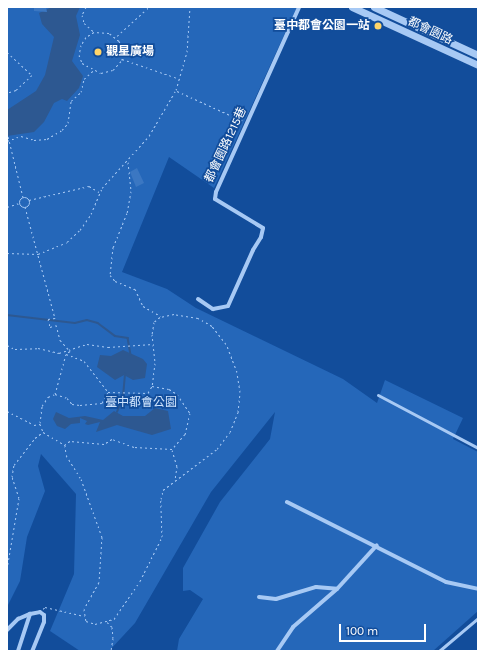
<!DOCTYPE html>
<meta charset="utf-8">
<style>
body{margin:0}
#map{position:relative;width:485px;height:658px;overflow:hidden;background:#124d9b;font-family:Karla,"Noto Sans TC",sans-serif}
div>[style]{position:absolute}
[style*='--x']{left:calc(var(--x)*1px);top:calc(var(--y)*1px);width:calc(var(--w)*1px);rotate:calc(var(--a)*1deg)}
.green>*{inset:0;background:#2567b9}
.water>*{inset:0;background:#2d5891}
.stream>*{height:1.5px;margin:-0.75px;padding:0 0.75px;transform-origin:0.75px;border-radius:0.75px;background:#2d5891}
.building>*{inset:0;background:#3b77c2}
.path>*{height:1px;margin-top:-0.5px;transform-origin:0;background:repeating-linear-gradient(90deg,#a7c9f4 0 2px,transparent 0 5px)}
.path>.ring{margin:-0.5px;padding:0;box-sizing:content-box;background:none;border:1px solid #a7c9f4;border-radius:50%}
.service>*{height:3px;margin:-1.5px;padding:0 1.5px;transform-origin:1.5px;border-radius:1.5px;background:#a7c9f4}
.minor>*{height:4px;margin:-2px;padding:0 2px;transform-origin:2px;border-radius:2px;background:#a7c9f4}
.tertiary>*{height:7px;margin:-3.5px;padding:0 3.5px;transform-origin:3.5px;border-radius:3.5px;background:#a7c9f4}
.dots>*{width:11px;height:11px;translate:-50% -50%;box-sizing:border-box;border:2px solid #124d9b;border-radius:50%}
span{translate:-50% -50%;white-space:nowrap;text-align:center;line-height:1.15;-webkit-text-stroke:3.5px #124d9b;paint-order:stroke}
.poi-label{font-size:12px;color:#fff;font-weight:700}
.right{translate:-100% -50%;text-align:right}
.left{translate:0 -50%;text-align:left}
.street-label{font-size:12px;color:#fff}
.park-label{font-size:12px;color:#cfe4fd}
.frame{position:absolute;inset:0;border:8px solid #fff;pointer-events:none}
.scale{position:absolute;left:339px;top:624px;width:87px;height:18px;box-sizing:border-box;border:2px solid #fff;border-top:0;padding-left:5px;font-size:12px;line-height:14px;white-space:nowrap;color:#fff;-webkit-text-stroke:3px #124d9b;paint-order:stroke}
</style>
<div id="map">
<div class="green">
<div style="clip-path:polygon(7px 7px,297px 7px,214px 188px,169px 157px,122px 272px,167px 289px,196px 308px,343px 379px,377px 403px,385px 380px,463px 418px,453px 439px,478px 452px,478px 611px,433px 651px,177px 651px,179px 639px,203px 599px,190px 590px,183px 591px,183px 568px,220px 502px,270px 439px,275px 412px,211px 492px,135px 623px,109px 651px,80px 651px,50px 631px,74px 574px,76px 494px,41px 454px,38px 466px,45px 491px,27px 537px,20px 581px,7px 607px)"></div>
</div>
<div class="water">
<div style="clip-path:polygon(52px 7px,80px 7px,76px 16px,80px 35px,72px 61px,83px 76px,79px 88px,67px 101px,62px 99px,54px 103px,44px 122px,34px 132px,7px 136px,7px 110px,36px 91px,45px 75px,54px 37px,42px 24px,39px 13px)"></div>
<div style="clip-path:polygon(123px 350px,143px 359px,147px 364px,145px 378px,133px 380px,124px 375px,115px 380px,97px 367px,100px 355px,111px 356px)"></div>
<div style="clip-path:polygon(155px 408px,168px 411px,171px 429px,152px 435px,117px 425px,96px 432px,100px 422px,88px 425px,85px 424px,87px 421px,80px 418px,80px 423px,71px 424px,65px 429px,57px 426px,53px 419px,56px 412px,69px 418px,85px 416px,103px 420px,114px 411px,123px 416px,145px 416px)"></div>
</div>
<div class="stream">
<div style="--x:7;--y:315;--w:68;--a:6.7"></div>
<div style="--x:75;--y:323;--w:12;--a:-14"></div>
<div style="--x:87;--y:320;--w:11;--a:15"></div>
<div style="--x:98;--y:323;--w:21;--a:37"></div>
<div style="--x:115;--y:336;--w:13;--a:9"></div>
<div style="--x:128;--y:338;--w:17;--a:80"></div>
<div style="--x:117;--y:412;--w:16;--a:-68"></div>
<div style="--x:123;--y:397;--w:23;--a:-85"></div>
</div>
<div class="building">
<div style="clip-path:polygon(34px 7px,46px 7px,47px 12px,34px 11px)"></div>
<div style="clip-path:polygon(137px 168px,144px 183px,136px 187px,130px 172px)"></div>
</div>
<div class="path">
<div style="--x:86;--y:7;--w:9;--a:117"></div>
<div style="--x:82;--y:15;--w:8;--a:76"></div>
<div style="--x:84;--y:23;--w:13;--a:42"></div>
<div style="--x:94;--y:32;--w:9;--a:148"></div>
<div style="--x:86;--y:37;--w:9;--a:122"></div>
<div style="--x:81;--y:45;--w:10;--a:101"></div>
<div style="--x:79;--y:55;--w:9;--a:69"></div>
<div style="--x:82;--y:63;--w:21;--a:28"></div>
<div style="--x:101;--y:73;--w:12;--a:-14"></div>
<div style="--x:113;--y:70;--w:13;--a:-48"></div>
<div style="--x:122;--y:60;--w:13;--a:-90"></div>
<div style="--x:122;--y:47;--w:7;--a:-117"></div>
<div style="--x:119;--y:41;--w:13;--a:-141"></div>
<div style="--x:109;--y:33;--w:15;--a:-176"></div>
<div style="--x:117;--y:36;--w:43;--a:-42.2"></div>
<div style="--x:7;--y:52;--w:34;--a:43"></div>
<div style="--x:32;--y:75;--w:22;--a:137"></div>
<div style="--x:16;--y:90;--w:9;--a:162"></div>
<div style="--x:122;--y:59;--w:61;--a:19"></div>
<div style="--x:177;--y:91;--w:72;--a:24.4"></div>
<div style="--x:7;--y:132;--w:67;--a:76.2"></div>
<div style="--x:7;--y:141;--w:15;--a:-20"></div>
<div style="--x:21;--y:136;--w:14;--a:17"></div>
<div style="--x:34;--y:140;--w:13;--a:-4"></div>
<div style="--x:47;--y:139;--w:17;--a:-31"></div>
<div style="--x:62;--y:130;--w:9;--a:-49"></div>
<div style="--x:68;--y:123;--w:22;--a:-82"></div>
<div style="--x:71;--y:101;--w:13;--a:-42"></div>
<div style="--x:81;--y:92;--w:13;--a:-77"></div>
<div style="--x:84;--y:79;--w:12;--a:-42"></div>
<div style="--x:128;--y:162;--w:29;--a:84"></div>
<div style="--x:131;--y:191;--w:22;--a:100"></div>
<div style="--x:127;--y:213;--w:37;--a:112"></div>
<div style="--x:113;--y:247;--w:28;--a:96"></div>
<div style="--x:110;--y:275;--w:8;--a:50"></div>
<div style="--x:115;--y:281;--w:22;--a:22"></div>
<div style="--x:135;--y:289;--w:19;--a:65"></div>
<div style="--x:143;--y:306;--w:20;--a:30"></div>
<div class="ring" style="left:19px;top:197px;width:9px;height:9px"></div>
<div style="--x:29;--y:200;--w:62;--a:-13.1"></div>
<div style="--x:89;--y:186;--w:12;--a:31"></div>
<div style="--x:7;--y:207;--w:13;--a:-18"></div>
<div style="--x:25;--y:207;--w:115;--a:74.9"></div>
<div style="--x:55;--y:318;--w:7;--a:172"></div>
<div style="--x:48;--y:319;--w:8;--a:76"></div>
<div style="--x:50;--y:327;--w:6;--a:-18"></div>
<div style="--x:56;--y:325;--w:16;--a:75"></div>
<div style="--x:60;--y:340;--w:15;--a:48"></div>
<div style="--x:70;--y:351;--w:5;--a:143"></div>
<div style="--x:66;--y:354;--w:19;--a:21"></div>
<div style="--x:84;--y:361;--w:39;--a:52"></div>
<div style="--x:7;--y:253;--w:31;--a:2"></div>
<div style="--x:38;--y:254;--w:31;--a:-22"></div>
<div style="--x:67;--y:242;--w:18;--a:-43"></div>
<div style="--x:80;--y:230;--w:19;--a:-55"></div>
<div style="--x:91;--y:214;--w:28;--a:-67"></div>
<div style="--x:102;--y:188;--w:70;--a:-47.9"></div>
<div style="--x:149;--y:136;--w:53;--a:-59.6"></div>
<div style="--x:176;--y:90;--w:40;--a:-74"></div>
<div style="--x:187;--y:52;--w:45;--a:-86.2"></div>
<div style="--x:7;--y:345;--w:9;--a:27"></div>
<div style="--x:15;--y:349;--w:23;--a:-2"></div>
<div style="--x:38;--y:348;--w:22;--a:13"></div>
<div style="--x:59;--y:353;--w:29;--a:-18"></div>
<div style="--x:87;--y:344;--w:21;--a:8"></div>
<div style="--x:108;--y:347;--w:45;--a:-3.8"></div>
<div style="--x:55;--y:394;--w:41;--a:-74.6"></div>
<div style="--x:7;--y:411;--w:30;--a:27"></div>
<div style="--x:34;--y:425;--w:6;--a:-9"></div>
<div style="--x:40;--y:424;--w:9;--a:69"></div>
<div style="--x:43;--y:432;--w:26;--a:31"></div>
<div style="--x:65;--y:445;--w:10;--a:84"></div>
<div style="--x:66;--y:455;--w:28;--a:58"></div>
<div style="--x:81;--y:479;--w:62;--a:70.1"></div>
<div style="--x:102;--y:537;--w:45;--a:93.8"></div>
<div style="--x:99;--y:582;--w:31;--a:119"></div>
<div style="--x:84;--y:609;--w:12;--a:81"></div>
<div style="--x:86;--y:621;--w:9;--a:18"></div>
<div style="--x:95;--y:624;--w:20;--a:-15"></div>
<div style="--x:114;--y:619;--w:46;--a:-55.6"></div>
<div style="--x:140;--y:581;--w:49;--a:-63.4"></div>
<div style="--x:162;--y:537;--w:38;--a:-92"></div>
<div style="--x:161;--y:499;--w:9;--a:-77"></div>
<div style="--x:163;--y:490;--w:68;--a:-37.2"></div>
<div style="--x:217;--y:449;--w:21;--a:-53"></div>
<div style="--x:230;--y:432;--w:22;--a:-68"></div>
<div style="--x:238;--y:412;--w:20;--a:-84"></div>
<div style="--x:240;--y:392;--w:20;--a:-99"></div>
<div style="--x:237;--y:372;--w:30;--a:-111"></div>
<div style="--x:226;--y:344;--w:23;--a:-128"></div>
<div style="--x:212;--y:326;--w:16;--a:-150"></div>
<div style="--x:198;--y:318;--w:24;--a:-171"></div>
<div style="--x:174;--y:314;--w:14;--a:168"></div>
<div style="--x:160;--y:317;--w:8;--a:140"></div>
<div style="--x:154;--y:322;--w:12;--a:99"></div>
<div style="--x:152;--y:334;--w:29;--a:84"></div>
<div style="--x:155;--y:363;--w:23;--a:97"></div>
<div style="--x:40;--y:423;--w:17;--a:-83"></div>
<div style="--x:42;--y:406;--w:11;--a:-56"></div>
<div style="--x:48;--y:397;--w:8;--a:-23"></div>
<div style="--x:55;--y:394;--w:13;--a:18"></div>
<div style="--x:67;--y:398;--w:8;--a:50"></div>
<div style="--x:72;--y:404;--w:8;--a:7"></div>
<div style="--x:80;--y:405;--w:22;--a:-5"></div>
<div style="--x:102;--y:403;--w:13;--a:-61"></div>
<div style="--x:108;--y:392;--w:40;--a:1.4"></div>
<div style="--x:148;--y:393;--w:8;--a:-60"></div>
<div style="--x:152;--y:386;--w:17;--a:10"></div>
<div style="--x:169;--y:389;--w:9;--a:32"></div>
<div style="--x:177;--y:394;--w:23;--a:56"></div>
<div style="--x:190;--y:413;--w:22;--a:103"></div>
<div style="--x:185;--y:434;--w:20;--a:131"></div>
<div style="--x:172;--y:449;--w:38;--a:-177"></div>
<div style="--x:134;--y:447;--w:23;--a:-160"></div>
<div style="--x:112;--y:439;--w:9;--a:148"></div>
<div style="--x:104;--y:444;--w:34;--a:-175"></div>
<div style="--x:70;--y:441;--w:6;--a:149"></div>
<div style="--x:172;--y:450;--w:17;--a:73"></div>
<div style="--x:177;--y:466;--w:14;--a:98"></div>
<div style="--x:7;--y:569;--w:72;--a:-80.4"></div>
<div style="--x:19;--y:498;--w:22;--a:-108"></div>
<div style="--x:12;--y:477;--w:12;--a:-81"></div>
<div style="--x:14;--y:465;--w:34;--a:-52"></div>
<div style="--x:35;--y:438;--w:10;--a:-37"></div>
<div style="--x:43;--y:609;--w:3;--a:-45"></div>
<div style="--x:45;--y:607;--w:39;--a:13"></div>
<div style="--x:107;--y:622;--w:7;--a:45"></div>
<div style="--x:112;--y:627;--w:11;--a:85"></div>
<div style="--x:113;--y:638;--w:13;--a:99"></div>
</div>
<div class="service">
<div style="--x:378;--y:395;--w:113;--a:27.9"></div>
<div style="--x:439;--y:651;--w:51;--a:-40.2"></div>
</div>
<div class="minor">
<div style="--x:198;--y:299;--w:18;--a:34"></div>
<div style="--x:213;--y:309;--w:15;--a:-11"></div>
<div style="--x:228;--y:306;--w:61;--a:-65.9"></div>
<div style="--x:253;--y:250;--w:15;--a:-58"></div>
<div style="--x:261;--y:237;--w:9;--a:-77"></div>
<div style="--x:263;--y:228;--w:56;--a:-148.9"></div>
<div style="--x:215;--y:199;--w:7;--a:-82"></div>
<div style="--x:216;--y:192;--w:203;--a:-65.8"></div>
<div style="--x:287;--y:502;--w:178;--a:26.7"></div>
<div style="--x:446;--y:582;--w:33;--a:12"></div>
<div style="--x:259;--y:597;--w:17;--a:7"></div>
<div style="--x:276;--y:599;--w:42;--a:-16.7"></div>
<div style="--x:316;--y:587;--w:21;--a:5"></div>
<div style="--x:7;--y:630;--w:16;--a:-45"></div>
<div style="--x:18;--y:619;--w:13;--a:-23"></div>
<div style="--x:18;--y:651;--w:39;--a:-72"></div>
<div style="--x:30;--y:614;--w:10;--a:-11"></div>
<div style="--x:40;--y:612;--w:5;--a:37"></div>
<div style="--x:44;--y:615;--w:7;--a:90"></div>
<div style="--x:44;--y:622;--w:31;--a:112"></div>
<div style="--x:277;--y:651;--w:29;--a:-56"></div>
<div style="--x:293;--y:627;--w:58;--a:-40.8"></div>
<div style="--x:337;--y:589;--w:59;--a:-47.7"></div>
</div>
<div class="tertiary">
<div style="--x:352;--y:7;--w:139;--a:24.7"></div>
<div style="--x:374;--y:7;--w:115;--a:24.8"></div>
</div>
<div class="dots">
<div style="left:378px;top:26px;background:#ffd56a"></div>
<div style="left:98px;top:52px;background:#ffd56a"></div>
</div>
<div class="poi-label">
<span class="right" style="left:370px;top:26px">臺中都會公園一站</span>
<span class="left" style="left:106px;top:52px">觀星廣場</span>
</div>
<div class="street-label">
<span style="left:430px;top:31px;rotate:25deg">都會園路</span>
<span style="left:226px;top:145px;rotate:-65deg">都會園路1215巷</span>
</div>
<div class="park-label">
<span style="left:141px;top:403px">臺中都會公園</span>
</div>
<div class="frame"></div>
<div class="scale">100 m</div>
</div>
